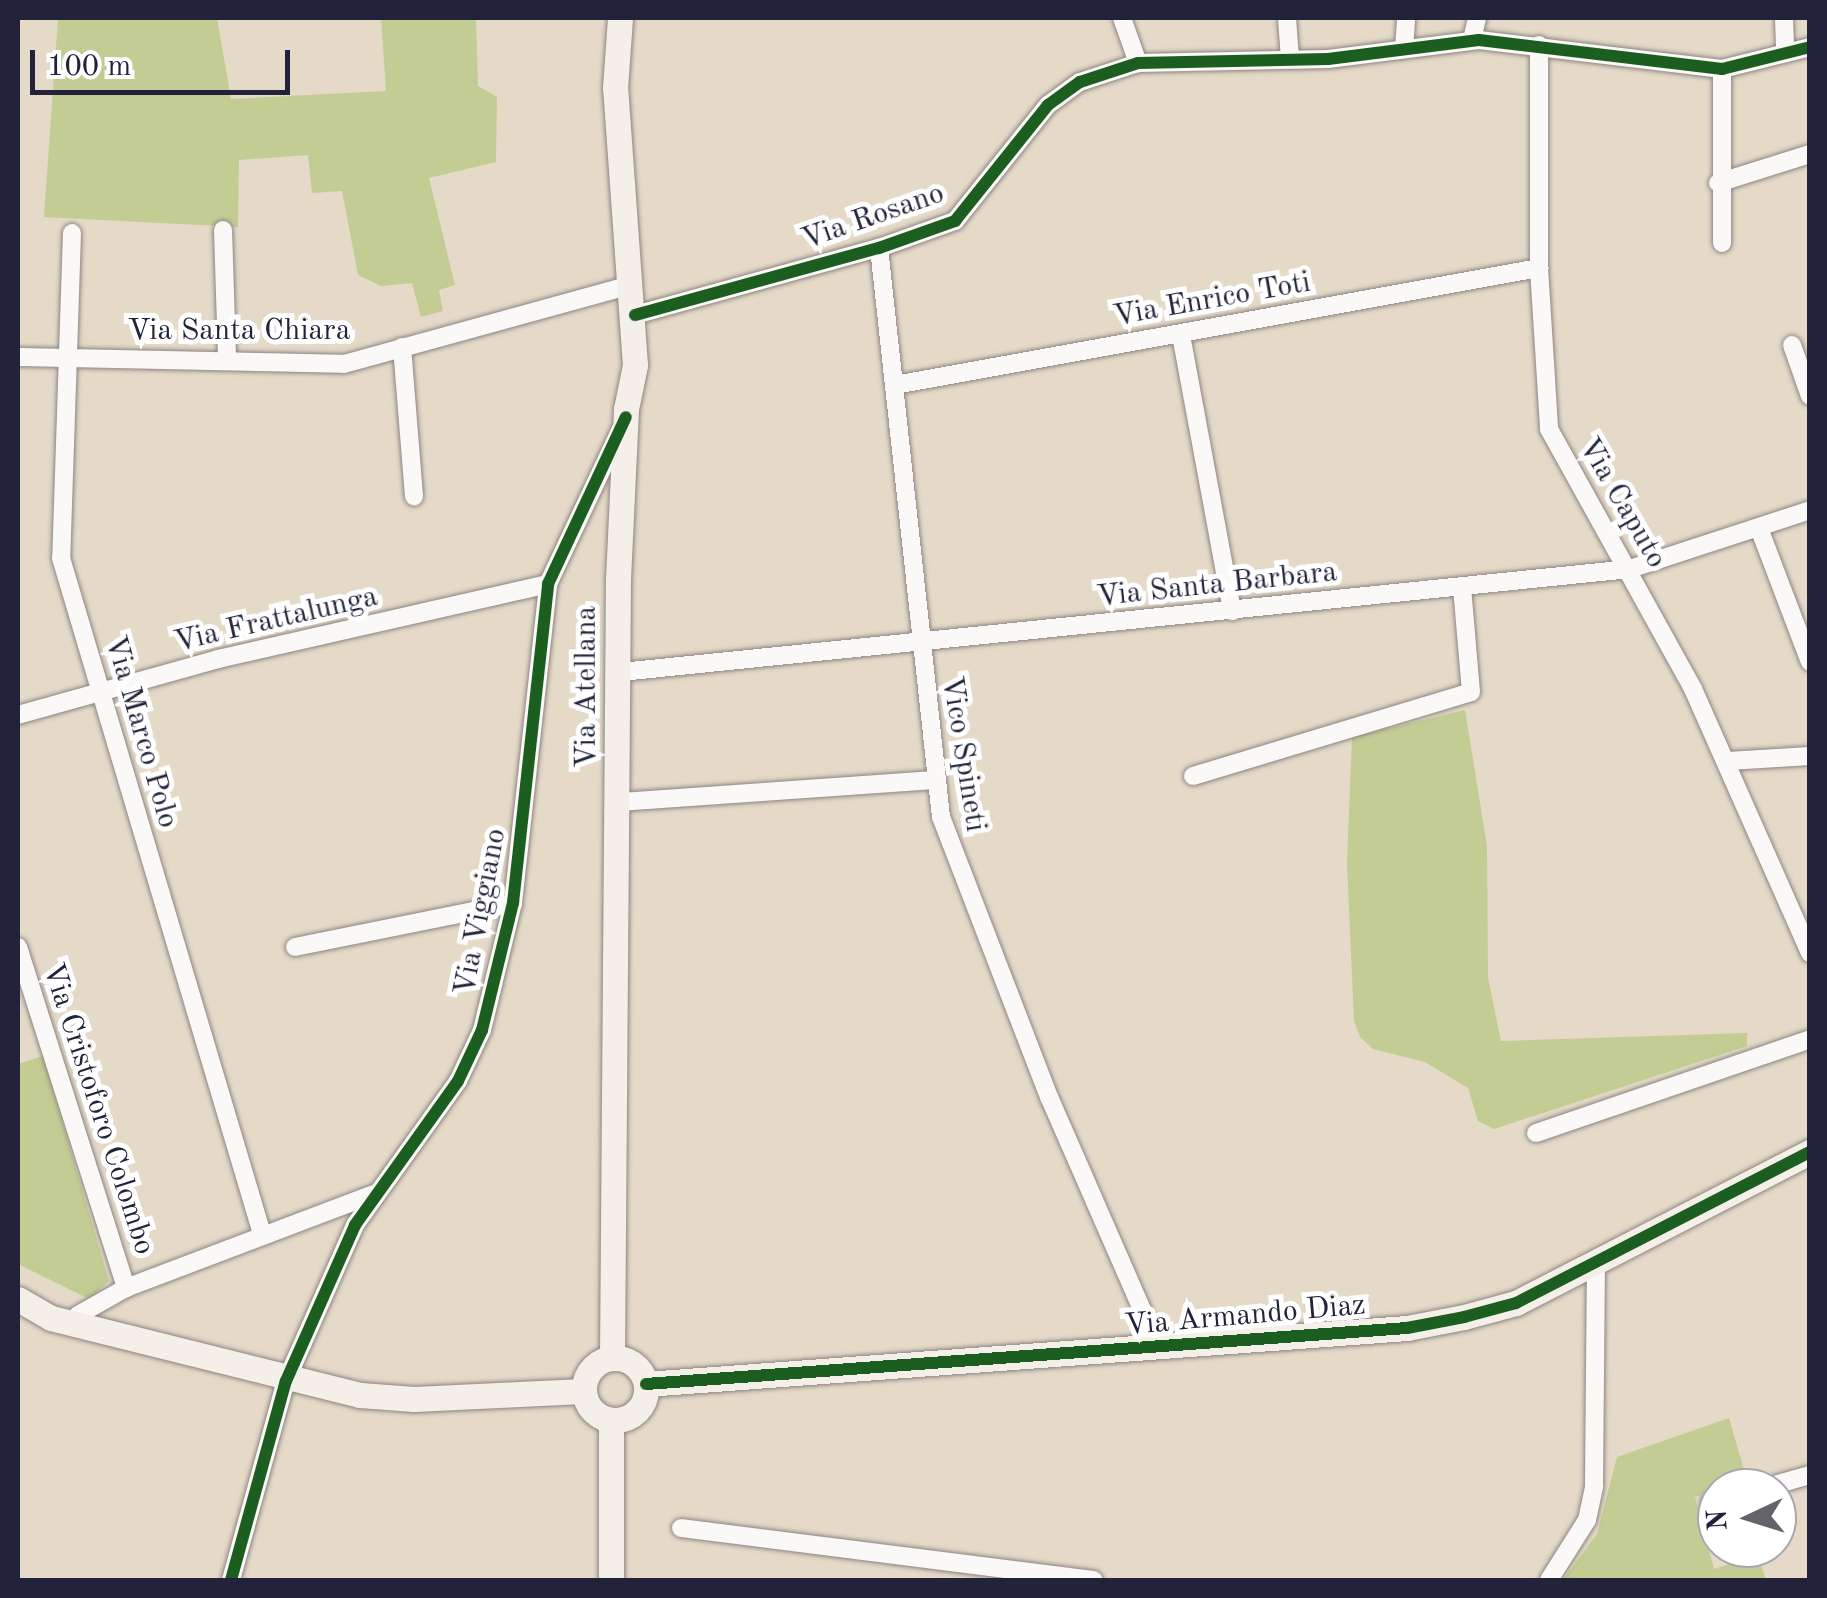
<!DOCTYPE html>
<style>
body{margin:0}
#map{position:relative;width:1827px;height:1598px;overflow:hidden;background:#e5d9c8;font-family:"Old Standard TT",serif}
div>[style]{position:absolute}
[style*='--x']{left:calc(var(--x)*1px);top:calc(var(--y)*1px);width:calc(var(--w)*1px);rotate:calc(var(--a)*1deg)}
.green>*{inset:0;background:#c3cc93}
.roads{filter:drop-shadow(0 0 2px #8c8682) drop-shadow(0 0 2px #8c8682)}
.street>*{height:18px;margin:-9px;padding:0 9px;transform-origin:9px;border-radius:9px;background:#fbf9f7}
.secondary>*{height:25px;margin:-12.5px;padding:0 12.5px;transform-origin:12.5px;border-radius:12.5px;background:#f4f0e9}
.secondary>.ring{margin:-12.5px;padding:0;box-sizing:content-box;background:none;border:25px solid #f4f0e9;border-radius:50%}
.cycleway>*{height:12px;margin:-6px;padding:0 6px;transform-origin:6px;border-radius:6px;background:#1b5e20}
span{translate:-50% -50%;white-space:nowrap;text-align:center;line-height:1.15;-webkit-text-stroke:10px #fff;paint-order:stroke}
.street-label{font-size:30px;color:#22223b}
.frame{position:absolute;inset:0;border:20px solid #22223b;pointer-events:none}
.north{position:absolute;left:1697px;top:1468px;width:100px;height:100px;box-sizing:border-box;background:#fff;border:2px solid #a7a7b1;border-radius:50%;rotate:266deg;font-size:28px;font-weight:700;line-height:40px;text-align:center;color:#22223b}
.north::after{content:'';display:block;margin:auto;width:35px;height:45px;background:#66626c;clip-path:polygon(50% 0,100% 100%,50% 72%,0 100%)}
.scale{position:absolute;left:30px;top:50px;width:260px;height:45px;box-sizing:border-box;border:5px solid #22223b;border-top:0;padding-left:12px;font-size:30px;line-height:35px;white-space:nowrap;color:#22223b;-webkit-text-stroke:8px #fff;paint-order:stroke}
</style>
<div id="map">
<div class="green">
<div style="clip-path:polygon(58px 18px,217px 18px,231px 99px,386px 91px,381px 18px,476px 18px,478px 86px,497px 97px,496px 162px,429px 178px,455px 285px,439px 290px,443px 311px,421px 317px,412px 283px,381px 286px,358px 275px,342px 191px,312px 193px,308px 155px,239px 160px,238px 227px,44px 217px)"></div>
<div style="clip-path:polygon(1465px 710px,1487px 846px,1488px 978px,1501px 1041px,1747px 1033px,1747px 1046px,1494px 1129px,1478px 1121px,1468px 1088px,1425px 1062px,1373px 1049px,1360px 1037px,1354px 1021px,1347px 863px,1352px 737px)"></div>
<div style="clip-path:polygon(43px 1056px,109px 1281px,89px 1299px,18px 1264px,18px 1064px)"></div>
<div style="clip-path:polygon(1729px 1418px,1747px 1480px,1695px 1497px,1714px 1569px,1758px 1555px,1766px 1580px,1563px 1580px,1597px 1534px,1617px 1457px)"></div>
</div>
<div class="roads">
<div class="street">
<div style="--x:1122;--y:18;--w:48;--a:70.4"></div>
<div style="--x:1287;--y:18;--w:41;--a:85.8"></div>
<div style="--x:1784;--y:18;--w:35;--a:88"></div>
<div style="--x:1472;--y:40;--w:23;--a:-77"></div>
<div style="--x:1539;--y:45;--w:223;--a:90"></div>
<div style="--x:1539;--y:268;--w:161;--a:86.4"></div>
<div style="--x:1549;--y:429;--w:297;--a:61"></div>
<div style="--x:1693;--y:689;--w:289;--a:66.1"></div>
<div style="--x:1404;--y:49;--w:31;--a:-86"></div>
<div style="--x:1718;--y:183;--w:96;--a:-17.5"></div>
<div style="--x:223;--y:230;--w:129;--a:88.2"></div>
<div style="--x:72;--y:233;--w:325;--a:91.9"></div>
<div style="--x:61;--y:558;--w:705;--a:73.44"></div>
<div style="--x:1722;--y:243;--w:174;--a:-90"></div>
<div style="--x:879;--y:248;--w:572;--a:83.78"></div>
<div style="--x:941;--y:817;--w:302;--a:68.9"></div>
<div style="--x:1050;--y:1099;--w:272;--a:66.4"></div>
<div style="--x:635;--y:315;--w:253;--a:-15.4"></div>
<div style="--x:879;--y:248;--w:81;--a:-19.6"></div>
<div style="--x:955;--y:221;--w:149;--a:-51.3"></div>
<div style="--x:1048;--y:105;--w:39;--a:-36"></div>
<div style="--x:1080;--y:82;--w:61;--a:-18.1"></div>
<div style="--x:1138;--y:63;--w:190;--a:-1.2"></div>
<div style="--x:1328;--y:59;--w:152;--a:-7.2"></div>
<div style="--x:1479;--y:40;--w:245;--a:6.8"></div>
<div style="--x:1722;--y:69;--w:91;--a:-14"></div>
<div style="--x:1181;--y:335;--w:281;--a:79.5"></div>
<div style="--x:1792;--y:345;--w:54;--a:70.6"></div>
<div style="--x:402;--y:347;--w:150;--a:85.4"></div>
<div style="--x:18;--y:357;--w:326;--a:1.2"></div>
<div style="--x:344;--y:364;--w:298;--a:-15.4"></div>
<div style="--x:895;--y:385;--w:655;--a:-10.3"></div>
<div style="--x:1759;--y:528;--w:143;--a:69.2"></div>
<div style="--x:621;--y:672;--w:1014;--a:-5.83"></div>
<div style="--x:1630;--y:569;--w:189;--a:-18.1"></div>
<div style="--x:18;--y:715;--w:208;--a:-15.6"></div>
<div style="--x:218;--y:659;--w:338;--a:-12.8"></div>
<div style="--x:1728;--y:761;--w:82;--a:-3.5"></div>
<div style="--x:1193;--y:776;--w:290;--a:-16.8"></div>
<div style="--x:1471;--y:692;--w:104;--a:-94.9"></div>
<div style="--x:620;--y:802;--w:317;--a:-4"></div>
<div style="--x:18;--y:947;--w:358;--a:72.4"></div>
<div style="--x:295;--y:947;--w:222;--a:-11.4"></div>
<div style="--x:1536;--y:1133;--w:290;--a:-18.9"></div>
<div style="--x:78;--y:1315;--w:55;--a:-29.4"></div>
<div style="--x:126;--y:1288;--w:264;--a:-20.8"></div>
<div style="--x:1764;--y:1488;--w:48;--a:-15.8"></div>
<div style="--x:1710;--y:1503;--w:7;--a:-16"></div>
<div style="--x:681;--y:1528;--w:416;--a:7.2"></div>
<div style="--x:231;--y:1580;--w:206;--a:-74.6"></div>
<div style="--x:286;--y:1381;--w:171;--a:-66.1"></div>
<div style="--x:355;--y:1225;--w:177;--a:-54.4"></div>
<div style="--x:458;--y:1081;--w:56;--a:-64.8"></div>
<div style="--x:482;--y:1030;--w:131;--a:-76.3"></div>
<div style="--x:513;--y:903;--w:321;--a:-83.7"></div>
<div style="--x:548;--y:584;--w:171;--a:-64.8"></div>
<div style="--x:1549;--y:1580;--w:71;--a:-57.7"></div>
<div style="--x:1587;--y:1520;--w:35;--a:-78"></div>
<div style="--x:1594;--y:1486;--w:224;--a:-89.5"></div>
</div>
<div class="secondary">
<div style="--x:18;--y:1299;--w:38;--a:30"></div>
<div style="--x:51;--y:1318;--w:318;--a:14"></div>
<div style="--x:360;--y:1395;--w:54;--a:4.2"></div>
<div style="--x:414;--y:1399;--w:169;--a:-2.7"></div>
<div class="ring" style="left:584px;top:1358px;width:37px;height:37px"></div>
<div style="--x:612;--y:1358;--w:779;--a:-89.56"></div>
<div style="--x:618;--y:579;--w:170;--a:-87.3"></div>
<div style="--x:626;--y:409;--w:45;--a:-78.4"></div>
<div style="--x:635;--y:365;--w:278;--a:-94.1"></div>
<div style="--x:615;--y:88;--w:70;--a:-85.9"></div>
<div style="--x:646;--y:1384;--w:763;--a:-4.21"></div>
<div style="--x:1407;--y:1328;--w:58;--a:-10.9"></div>
<div style="--x:1464;--y:1317;--w:54;--a:-15.1"></div>
<div style="--x:1516;--y:1303;--w:331;--a:-27.2"></div>
<div style="--x:611;--y:1580;--w:159;--a:-90"></div>
</div>
</div>
<div class="cycleway">
<div style="--x:635;--y:315;--w:253;--a:-15.4"></div>
<div style="--x:879;--y:248;--w:81;--a:-19.6"></div>
<div style="--x:955;--y:221;--w:149;--a:-51.3"></div>
<div style="--x:1048;--y:105;--w:39;--a:-36"></div>
<div style="--x:1080;--y:82;--w:61;--a:-18.1"></div>
<div style="--x:1138;--y:63;--w:190;--a:-1.2"></div>
<div style="--x:1328;--y:59;--w:152;--a:-7.2"></div>
<div style="--x:1479;--y:40;--w:245;--a:6.8"></div>
<div style="--x:1722;--y:69;--w:91;--a:-14"></div>
<div style="--x:646;--y:1384;--w:763;--a:-4.21"></div>
<div style="--x:1407;--y:1328;--w:58;--a:-10.9"></div>
<div style="--x:1464;--y:1317;--w:54;--a:-15.1"></div>
<div style="--x:1516;--y:1303;--w:331;--a:-27.2"></div>
<div style="--x:231;--y:1580;--w:206;--a:-74.6"></div>
<div style="--x:286;--y:1381;--w:171;--a:-66.1"></div>
<div style="--x:355;--y:1225;--w:177;--a:-54.4"></div>
<div style="--x:458;--y:1081;--w:56;--a:-64.8"></div>
<div style="--x:482;--y:1030;--w:131;--a:-76.3"></div>
<div style="--x:513;--y:903;--w:321;--a:-83.7"></div>
<div style="--x:548;--y:584;--w:184;--a:-65"></div>
</div>
<div class="street-label">
<span style="left:873px;top:217px;rotate:-19deg">Via Rosano</span>
<span style="left:1212px;top:300px;rotate:-10deg">Via Enrico Toti</span>
<span style="left:239px;top:331px">Via Santa Chiara</span>
<span style="left:1622px;top:503px;rotate:60deg">Via Caputo</span>
<span style="left:1217px;top:585px;rotate:-6deg">Via Santa Barbara</span>
<span style="left:276px;top:620px;rotate:-13deg">Via Frattalunga</span>
<span style="left:587px;top:687px;rotate:-90deg">Via Atellana</span>
<span style="left:141px;top:732px;rotate:74deg">Via Marco Polo</span>
<span style="left:963px;top:754px;rotate:81deg">Vico Spineti</span>
<span style="left:481px;top:912px;rotate:-79deg">Via Viggiano</span>
<span style="left:98px;top:1109px;rotate:72deg">Via Cristoforo Colombo</span>
<span style="left:1245px;top:1316px;rotate:-5deg">Via Armando Diaz</span>
</div>
<div class="frame"></div>
<div class="north">N</div>
<div class="scale">100 m</div>
</div>
